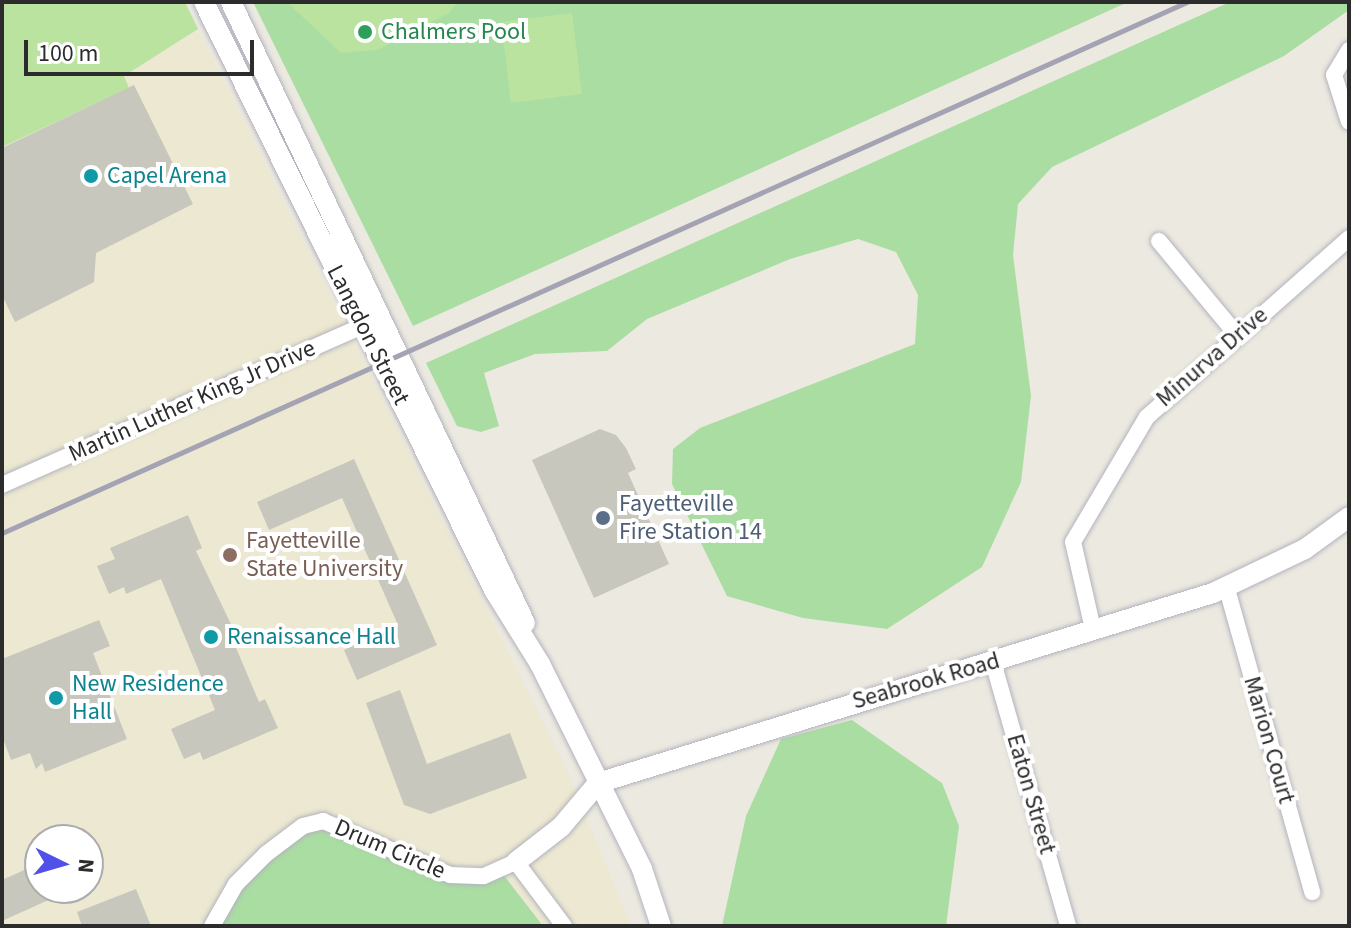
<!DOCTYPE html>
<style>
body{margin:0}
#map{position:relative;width:1351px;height:928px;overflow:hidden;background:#ece9e0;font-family:"Source Sans 3",sans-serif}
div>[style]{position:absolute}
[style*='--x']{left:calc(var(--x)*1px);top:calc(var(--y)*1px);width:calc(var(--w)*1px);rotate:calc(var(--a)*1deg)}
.education>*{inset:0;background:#ece8d1}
.green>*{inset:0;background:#aadda2}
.pitch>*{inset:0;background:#b9e39f}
.building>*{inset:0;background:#c8c7be}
.roads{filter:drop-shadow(0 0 2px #b3b3be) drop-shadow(0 0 2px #b3b3be)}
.minor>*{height:16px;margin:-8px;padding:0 8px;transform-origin:8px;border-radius:8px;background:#fff}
.tertiary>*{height:20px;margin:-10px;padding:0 10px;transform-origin:10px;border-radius:10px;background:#fff}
.rail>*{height:5px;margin:-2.5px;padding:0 2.5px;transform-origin:2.5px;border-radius:2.5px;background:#a4a3b4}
.dots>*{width:22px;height:22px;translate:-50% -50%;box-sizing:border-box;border:4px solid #fff;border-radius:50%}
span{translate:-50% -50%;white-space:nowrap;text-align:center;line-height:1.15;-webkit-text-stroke:8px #fff;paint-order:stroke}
.leisure-label{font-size:24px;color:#27864d}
.left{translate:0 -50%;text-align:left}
.culture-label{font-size:24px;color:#0d838f}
.street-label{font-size:24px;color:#2c2c2c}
.service-label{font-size:24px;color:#4e5e75}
.education-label{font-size:24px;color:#785e54}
.frame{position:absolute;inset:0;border:4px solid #2c2c2c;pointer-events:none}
.north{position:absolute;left:24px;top:824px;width:80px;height:80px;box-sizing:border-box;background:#fff;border:2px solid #ababab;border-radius:50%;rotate:95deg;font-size:22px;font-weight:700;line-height:32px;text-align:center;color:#2c2c2c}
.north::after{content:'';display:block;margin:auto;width:28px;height:36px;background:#5150e9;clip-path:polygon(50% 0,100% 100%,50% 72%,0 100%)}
.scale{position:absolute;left:24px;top:40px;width:230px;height:36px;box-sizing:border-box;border:4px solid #2c2c2c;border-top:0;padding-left:10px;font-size:24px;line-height:28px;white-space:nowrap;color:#2c2c2c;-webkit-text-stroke:6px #fff;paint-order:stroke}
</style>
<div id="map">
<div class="education">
<div style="clip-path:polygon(evenodd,2px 2px,185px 2px,566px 769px,631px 926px,2px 926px,2px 2px,40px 840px,88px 840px,88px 888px,40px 888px,40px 840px)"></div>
</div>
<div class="green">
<div style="clip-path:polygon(253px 2px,1128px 2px,413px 326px)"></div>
<div style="clip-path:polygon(1230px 2px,1349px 2px,1349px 10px,1284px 56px,1052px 167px,1018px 204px,1013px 255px,1031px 396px,1021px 482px,982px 567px,887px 629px,803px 618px,727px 596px,672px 484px,673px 449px,700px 428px,915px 344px,918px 295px,896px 252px,858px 239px,790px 259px,647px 319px,607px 351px,535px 354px,484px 373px,499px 426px,481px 432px,457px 426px,426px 363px)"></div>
<div style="clip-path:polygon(852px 720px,942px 783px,959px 826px,946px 926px,722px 926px,746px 816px,781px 739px)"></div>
<div style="clip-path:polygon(323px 821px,450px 875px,499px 869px,543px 926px,212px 926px,236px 884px)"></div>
</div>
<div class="pitch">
<div style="clip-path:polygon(2px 2px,185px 2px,198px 29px,124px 76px,129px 88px,2px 147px)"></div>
<div style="clip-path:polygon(287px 2px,458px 2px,449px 13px,377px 50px,341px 53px)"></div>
<div style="clip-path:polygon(572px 13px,582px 94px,511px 103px,501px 22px)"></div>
</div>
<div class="building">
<div style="clip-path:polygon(134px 85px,193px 204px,96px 253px,94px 282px,15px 322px,2px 295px,2px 148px)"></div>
<div style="clip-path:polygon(600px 429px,616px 435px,626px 448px,636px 469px,628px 473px,669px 564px,594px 598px,532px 460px)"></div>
<div style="clip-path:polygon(354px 459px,437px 645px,357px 680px,344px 650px,398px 625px,342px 498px,269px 530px,257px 502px)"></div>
<div style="clip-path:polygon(188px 515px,202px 548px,196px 551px,239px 641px,234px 643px,259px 702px,265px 699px,278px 728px,203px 760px,200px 752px,184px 759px,171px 729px,215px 710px,161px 579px,126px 594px,124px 587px,109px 594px,97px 566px,115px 559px,110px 548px)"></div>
<div style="clip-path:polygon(99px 620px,110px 646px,93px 653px,127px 739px,45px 772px,42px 763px,36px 769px,30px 753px,11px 760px,2px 736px,2px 659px)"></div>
<div style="clip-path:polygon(400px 690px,427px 764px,510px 733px,527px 778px,430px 814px,404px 805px,366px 703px)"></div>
<div style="clip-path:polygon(40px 863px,40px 888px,75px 888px,2px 921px,2px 880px)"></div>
<div style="clip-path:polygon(136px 889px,151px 926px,82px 926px,77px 912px)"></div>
</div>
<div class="roads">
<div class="minor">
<div style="--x:1349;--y:50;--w:29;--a:121"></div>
<div style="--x:1334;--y:75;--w:49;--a:72.3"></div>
<div style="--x:1159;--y:241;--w:122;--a:50.3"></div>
<div style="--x:2;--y:485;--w:406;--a:-23.8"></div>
<div style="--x:1227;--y:589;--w:315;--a:74.3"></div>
<div style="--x:1093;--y:629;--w:89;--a:-102.9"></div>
<div style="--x:1073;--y:542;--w:145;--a:-59.4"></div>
<div style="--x:1147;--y:417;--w:270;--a:-41.5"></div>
<div style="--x:993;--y:662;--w:274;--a:74.1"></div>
<div style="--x:212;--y:926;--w:48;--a:-60.3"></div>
<div style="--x:236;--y:884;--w:42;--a:-45"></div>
<div style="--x:266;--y:854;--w:46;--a:-37.1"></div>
<div style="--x:303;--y:826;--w:21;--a:-14"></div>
<div style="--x:323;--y:821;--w:138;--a:23"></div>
<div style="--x:450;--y:875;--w:34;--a:2"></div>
<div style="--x:484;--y:876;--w:35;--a:-24"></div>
<div style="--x:516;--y:862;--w:80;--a:53.1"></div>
</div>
<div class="tertiary">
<div style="--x:204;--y:2;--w:656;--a:63.75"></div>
<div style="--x:494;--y:590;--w:87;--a:58.1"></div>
<div style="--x:540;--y:664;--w:229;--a:63.5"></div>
<div style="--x:642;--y:869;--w:60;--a:71.6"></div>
<div style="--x:231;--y:2;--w:687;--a:64.67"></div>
<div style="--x:516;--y:862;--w:57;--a:-37.9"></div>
<div style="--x:561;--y:827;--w:57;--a:-49.9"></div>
<div style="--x:598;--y:783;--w:644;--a:-17.17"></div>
<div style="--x:1213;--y:593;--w:102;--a:-25.6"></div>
<div style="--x:1305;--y:549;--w:54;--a:-36"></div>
</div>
</div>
<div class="rail">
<div style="--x:2;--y:533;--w:1299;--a:-24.14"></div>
</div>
<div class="dots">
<div style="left:365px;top:32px;background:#2e9e5b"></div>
<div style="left:91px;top:176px;background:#0f9aa8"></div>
<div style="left:603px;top:518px;background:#5c6f8a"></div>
<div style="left:230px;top:555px;background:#8d6e63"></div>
<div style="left:211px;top:637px;background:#0f9aa8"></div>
<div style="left:56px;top:698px;background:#0f9aa8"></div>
</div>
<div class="leisure-label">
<span class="left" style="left:381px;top:32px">Chalmers Pool</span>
</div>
<div class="culture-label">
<span class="left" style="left:107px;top:176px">Capel Arena</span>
<span class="left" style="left:227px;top:637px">Renaissance Hall</span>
<span class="left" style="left:72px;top:698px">New Residence<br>Hall</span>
</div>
<div class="street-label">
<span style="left:368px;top:335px;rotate:63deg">Langdon Street</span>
<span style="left:1212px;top:357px;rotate:-41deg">Minurva Drive</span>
<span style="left:192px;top:401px;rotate:-24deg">Martin Luther King Jr Drive</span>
<span style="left:926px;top:681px;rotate:-16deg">Seabrook Road</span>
<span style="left:1269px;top:740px;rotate:74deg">Marion Court</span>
<span style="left:1031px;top:794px;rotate:74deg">Eaton Street</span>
<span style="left:390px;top:849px;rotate:23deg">Drum Circle</span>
</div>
<div class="service-label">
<span class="left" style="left:619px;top:518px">Fayetteville<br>Fire Station 14</span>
</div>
<div class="education-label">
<span class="left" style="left:246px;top:555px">Fayetteville<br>State University</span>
</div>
<div class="frame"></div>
<div class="north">N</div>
<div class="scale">100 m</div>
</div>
